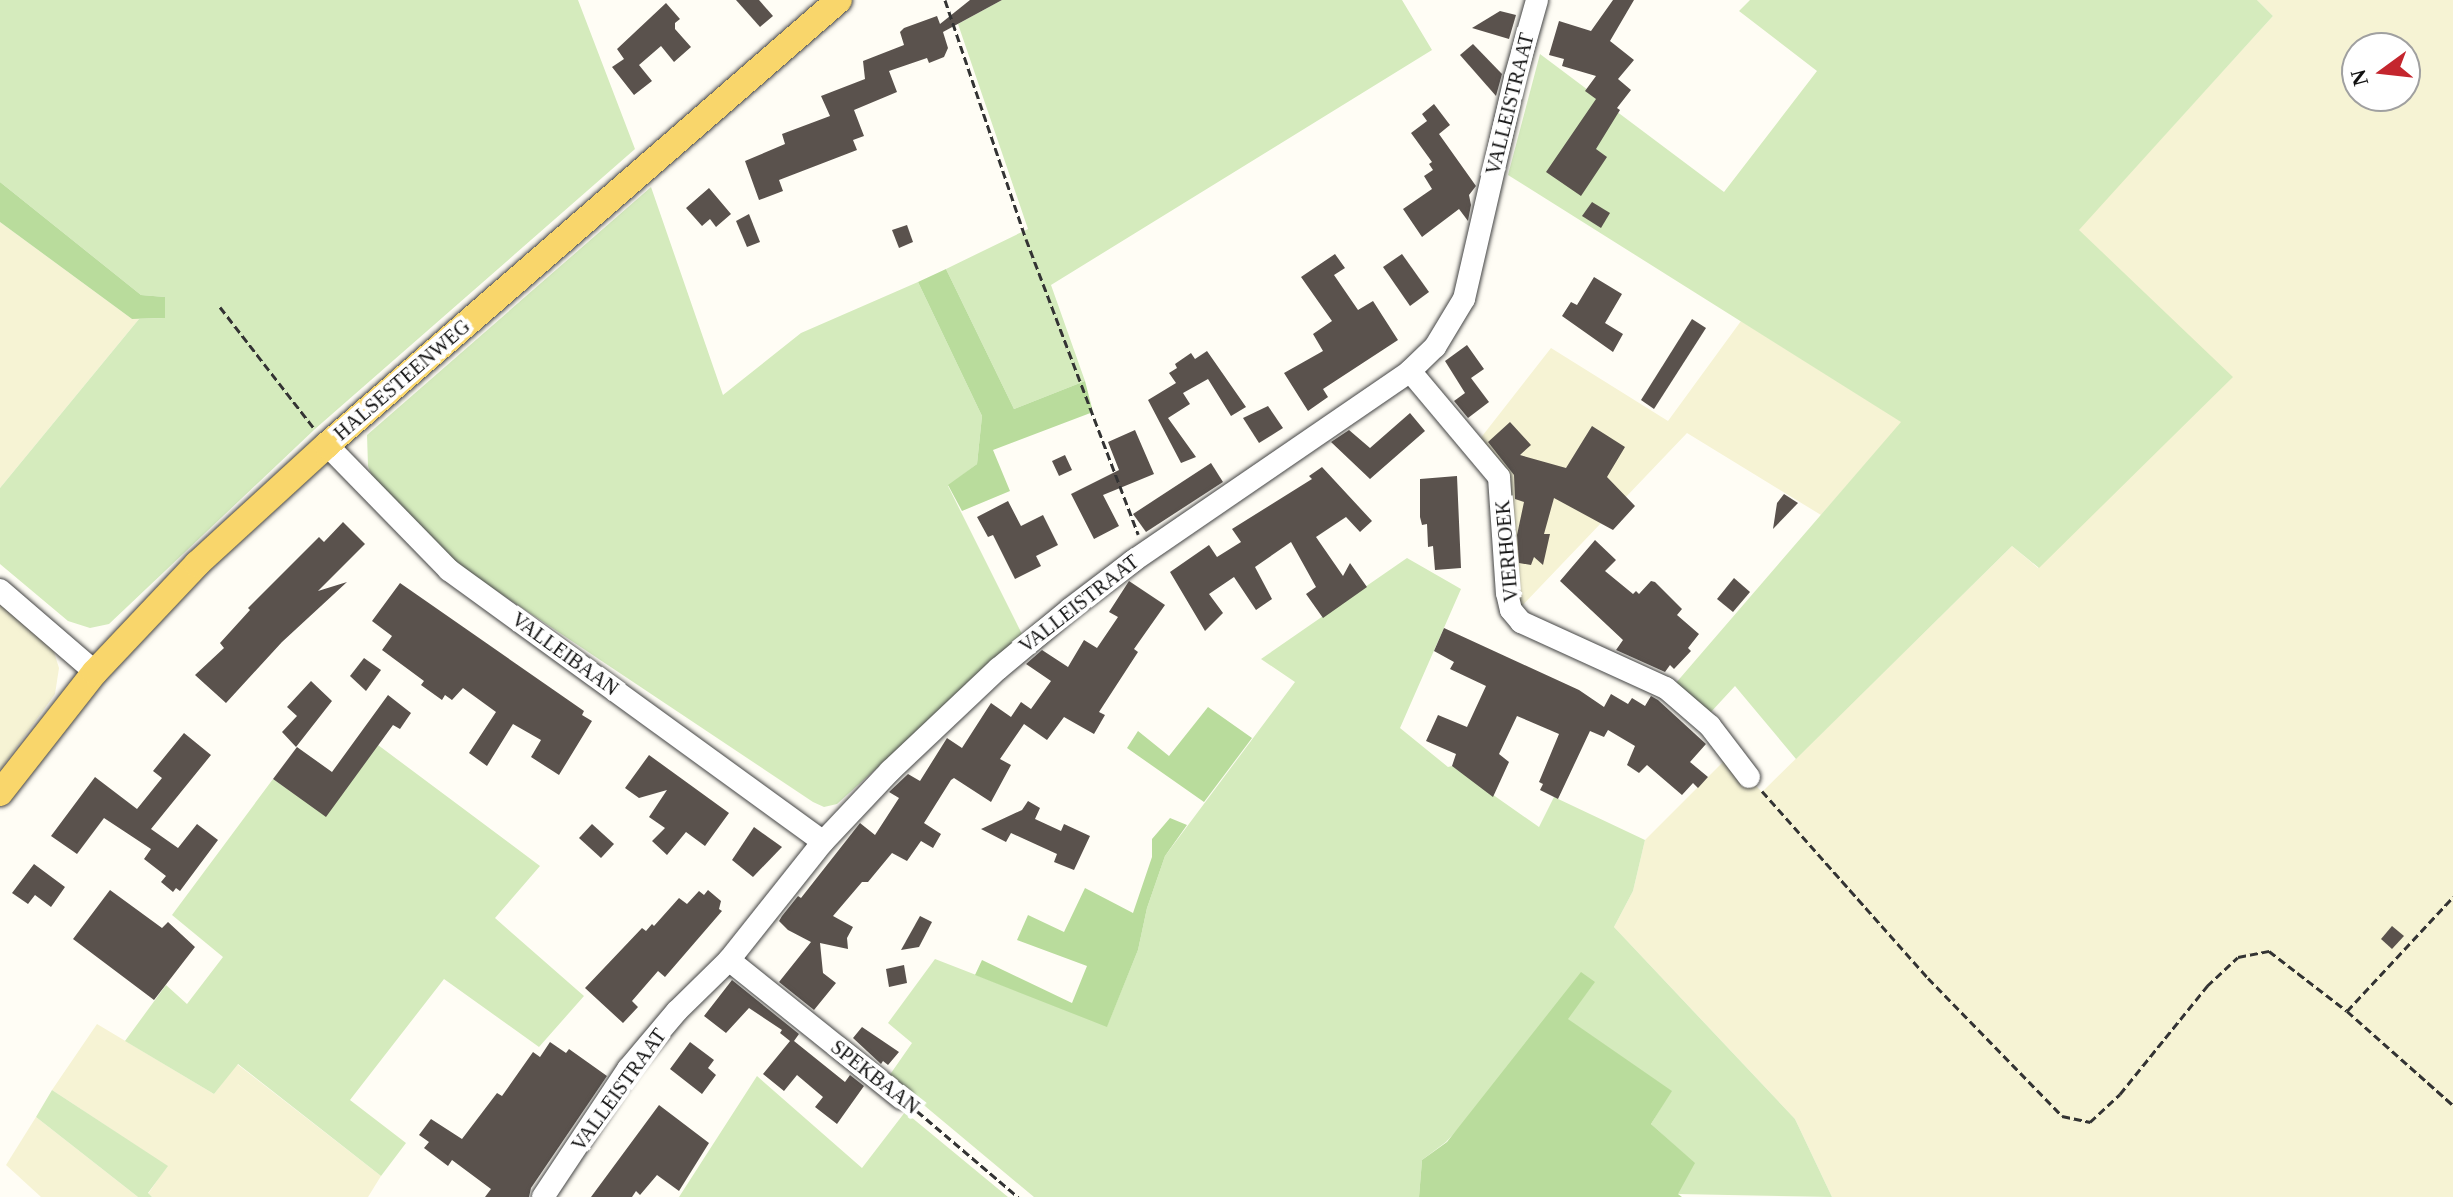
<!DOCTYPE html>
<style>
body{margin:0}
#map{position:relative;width:2453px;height:1197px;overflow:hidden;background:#fffdf5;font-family:Georgia,serif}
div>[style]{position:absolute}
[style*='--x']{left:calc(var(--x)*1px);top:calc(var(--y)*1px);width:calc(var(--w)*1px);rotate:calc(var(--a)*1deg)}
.farmland>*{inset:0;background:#f6f3d4}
.green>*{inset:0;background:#d5ebbd}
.forest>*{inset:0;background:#b9dc9c}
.building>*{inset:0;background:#5a524d}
.path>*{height:3px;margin-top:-1.5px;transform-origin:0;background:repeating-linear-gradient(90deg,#333 0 8px,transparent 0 12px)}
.roads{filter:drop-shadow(0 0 2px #444) drop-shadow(0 0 2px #444)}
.minor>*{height:22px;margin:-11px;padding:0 11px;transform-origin:11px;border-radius:11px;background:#fff}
.major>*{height:26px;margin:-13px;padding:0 13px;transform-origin:13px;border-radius:13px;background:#f9d66b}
span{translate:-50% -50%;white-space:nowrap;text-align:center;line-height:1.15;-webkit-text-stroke:8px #fff;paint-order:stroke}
.street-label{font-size:20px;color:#111}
.north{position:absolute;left:2341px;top:32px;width:80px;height:80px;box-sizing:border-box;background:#fff;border:2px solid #a0a0a0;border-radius:50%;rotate:255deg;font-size:22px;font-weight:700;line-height:32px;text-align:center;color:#111}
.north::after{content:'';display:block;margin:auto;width:28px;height:36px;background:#c4262e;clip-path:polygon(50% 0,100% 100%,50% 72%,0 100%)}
</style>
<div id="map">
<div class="farmland">
<div style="clip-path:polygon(evenodd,2257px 0,2453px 0,2453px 1197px,1832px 1197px,1795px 1119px,1614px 927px,1633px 891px,1645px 840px,1728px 757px,1762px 792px,2012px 546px,2038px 568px,2232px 377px,2078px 230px,2273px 16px,2257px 0,2357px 48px,2405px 48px,2405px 96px,2357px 96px,2357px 48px)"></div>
<div style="clip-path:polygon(0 222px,132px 319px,139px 319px,0 488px)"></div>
<div style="clip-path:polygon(1741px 321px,1902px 422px,1821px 515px,1687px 433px,1520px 608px,1513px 583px,1507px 505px,1476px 444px,1551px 348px,1668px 421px)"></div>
<div style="clip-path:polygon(0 602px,52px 646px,59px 668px,55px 694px,0 770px)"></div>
<div style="clip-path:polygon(97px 1024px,214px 1094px,237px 1064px,381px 1176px,368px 1197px,152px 1197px,148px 1194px,167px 1166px,52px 1090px)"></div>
<div style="clip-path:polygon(36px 1117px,138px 1197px,41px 1197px,6px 1165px)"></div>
</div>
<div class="green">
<div style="clip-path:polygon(0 0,578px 0,635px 149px,315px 429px,109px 624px,90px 628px,68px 621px,0 564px,0 488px,139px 319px,165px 318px,165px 297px,141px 295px,0 182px)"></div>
<div style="clip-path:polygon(1002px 0,1402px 0,1432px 50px,1051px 285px,1085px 381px,1014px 409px,946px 269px,1028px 229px,958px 24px)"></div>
<div style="clip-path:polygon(1750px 0,2257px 0,2273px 16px,2079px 230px,2233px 377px,2039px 568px,2012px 546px,1796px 759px,1735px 686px,1710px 713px,1675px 684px,1901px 422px,1508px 175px,1540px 54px,1724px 192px,1817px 71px,1739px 11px)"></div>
<div style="clip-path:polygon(651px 187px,723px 395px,801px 333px,918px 282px,982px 416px,977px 464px,948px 486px,1023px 636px,837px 804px,824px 807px,813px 802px,449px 559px,373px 479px,368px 466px,367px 435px)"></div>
<div style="clip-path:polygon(1407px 558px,1461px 589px,1400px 728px,1448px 767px,1452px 766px,1539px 827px,1554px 797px,1645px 840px,1633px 891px,1614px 927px,1795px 1119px,1832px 1197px,1677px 1194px,1694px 1163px,1651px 1124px,1671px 1091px,1567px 1019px,1594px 983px,1446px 1142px,1422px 1160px,1419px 1197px,1034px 1197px,889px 1076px,912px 1043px,888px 1023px,935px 959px,1107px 1026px,1138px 950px,1147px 908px,1165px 856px,1295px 682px,1261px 659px)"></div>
<div style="clip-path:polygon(378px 745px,540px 866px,495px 918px,584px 996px,539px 1047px,444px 979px,350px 1100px,406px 1143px,381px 1176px,238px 1064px,214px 1094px,125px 1041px,166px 985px,187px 1004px,223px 957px,172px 915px,273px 779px,326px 816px)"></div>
<div style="clip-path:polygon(757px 1076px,862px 1168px,905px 1112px,1008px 1197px,679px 1197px)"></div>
<div style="clip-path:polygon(52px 1090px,168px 1166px,148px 1193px,152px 1197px,138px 1197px,36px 1117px)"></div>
</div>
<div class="forest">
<div style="clip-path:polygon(0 182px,141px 295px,165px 297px,165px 318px,132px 319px,0 222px)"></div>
<div style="clip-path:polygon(946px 269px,1014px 409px,1085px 381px,1093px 412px,993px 450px,1010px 491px,962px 511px,948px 485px,977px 464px,982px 416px,918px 282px)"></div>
<div style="clip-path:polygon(1208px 707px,1252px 738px,1204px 802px,1127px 748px,1138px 731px,1169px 756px)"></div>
<div style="clip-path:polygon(1170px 818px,1187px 825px,1165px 856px,1147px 908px,1138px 950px,1107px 1027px,975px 975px,982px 960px,1072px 1003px,1087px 966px,1017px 940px,1028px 915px,1064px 932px,1085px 888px,1133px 913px,1152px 857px,1152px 839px)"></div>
<div style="clip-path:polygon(1581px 972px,1595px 982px,1568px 1019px,1672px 1091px,1651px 1124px,1695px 1163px,1678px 1194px,1682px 1197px,1419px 1197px,1422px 1160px,1447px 1142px)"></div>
</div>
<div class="building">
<div style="clip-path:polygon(736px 0,759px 0,773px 16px,760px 27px)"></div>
<div style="clip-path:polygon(970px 0,1002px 0,943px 32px,948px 48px,944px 57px,929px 63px,927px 58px,889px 71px,897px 92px,854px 110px,864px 136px,853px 140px,857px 150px,779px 180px,783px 191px,759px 200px,745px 161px,785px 144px,782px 134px,830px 116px,821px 96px,865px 79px,863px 61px,904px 45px,900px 32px,904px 28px,937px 16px,940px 24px)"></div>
<div style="clip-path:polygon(1613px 0,1634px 0,1610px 41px,1634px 60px,1618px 79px,1631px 90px,1617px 108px,1620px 110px,1596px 149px,1607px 157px,1581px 196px,1546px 172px,1596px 99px,1585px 91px,1596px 76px,1562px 66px,1564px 59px,1549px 55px,1559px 21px,1591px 31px)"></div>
<div style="clip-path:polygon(666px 3px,680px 19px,675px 23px,675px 29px,691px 47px,674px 62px,661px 46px,639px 65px,652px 81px,634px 95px,612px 67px,624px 59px,617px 49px)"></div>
<div style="clip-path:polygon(1500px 11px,1516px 15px,1509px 39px,1472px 28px)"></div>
<div style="clip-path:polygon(1473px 44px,1502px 74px,1496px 96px,1460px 55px)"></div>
<div style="clip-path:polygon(1434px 104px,1450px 125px,1439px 134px,1476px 186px,1469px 195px,1471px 205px,1468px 221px,1459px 209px,1422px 237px,1403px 209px,1432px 189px,1424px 176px,1433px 170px,1429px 164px,1432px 162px,1411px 133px,1427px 121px,1422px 114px)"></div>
<div style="clip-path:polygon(709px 188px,731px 214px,716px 227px,710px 219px,702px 226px,686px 208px)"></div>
<div style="clip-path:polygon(1592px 202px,1610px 213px,1601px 228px,1582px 216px)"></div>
<div style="clip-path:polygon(749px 214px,760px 242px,747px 247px,736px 221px)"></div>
<div style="clip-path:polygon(907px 225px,913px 242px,899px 248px,892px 230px)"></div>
<div style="clip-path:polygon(1335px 254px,1345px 268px,1334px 275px,1358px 310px,1373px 301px,1398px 340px,1323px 389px,1328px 397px,1308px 411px,1284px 373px,1323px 351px,1313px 334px,1332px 321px,1301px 277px)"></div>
<div style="clip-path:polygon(1402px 254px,1429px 292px,1410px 306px,1383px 267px)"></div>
<div style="clip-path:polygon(1594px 277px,1622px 294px,1605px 323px,1623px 334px,1613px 352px,1562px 316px,1571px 302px,1577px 305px)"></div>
<div style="clip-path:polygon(1692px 319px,1706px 328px,1654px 409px,1641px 400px)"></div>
<div style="clip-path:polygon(1467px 345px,1484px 369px,1471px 378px,1489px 402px,1468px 418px,1454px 401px,1465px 393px,1445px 361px)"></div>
<div style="clip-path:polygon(1207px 351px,1246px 407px,1231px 416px,1208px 379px,1183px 393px,1190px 404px,1168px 418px,1196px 457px,1181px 463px,1148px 400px,1176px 383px,1169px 373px,1177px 368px,1175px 364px,1191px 353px,1195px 359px)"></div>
<div style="clip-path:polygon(1268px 406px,1283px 428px,1259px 443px,1243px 418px)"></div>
<div style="clip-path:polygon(1410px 413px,1425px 431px,1370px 479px,1331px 442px,1349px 430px,1370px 448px)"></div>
<div style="clip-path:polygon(1510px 422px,1531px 445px,1520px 455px,1566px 468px,1592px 426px,1625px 447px,1607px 477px,1635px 506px,1613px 530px,1554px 498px,1544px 534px,1550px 534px,1543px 565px,1534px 557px,1531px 565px,1519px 563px,1517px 535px,1524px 502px,1515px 499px,1514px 475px,1488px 442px)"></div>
<div style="clip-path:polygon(1135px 430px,1154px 474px,1103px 495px,1119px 526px,1094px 539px,1071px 494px,1119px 470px,1108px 442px)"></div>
<div style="clip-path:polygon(1065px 455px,1072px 470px,1059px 476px,1052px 461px)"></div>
<div style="clip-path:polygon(1211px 463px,1223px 482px,1146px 532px,1133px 514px)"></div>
<div style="clip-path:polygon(1322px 467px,1372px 521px,1360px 532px,1346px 517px,1316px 537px,1343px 576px,1350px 563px,1367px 587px,1323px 618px,1306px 594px,1316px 587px,1291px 542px,1255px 567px,1272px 599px,1256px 610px,1234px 577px,1209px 594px,1223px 613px,1205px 631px,1170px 572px,1209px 545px,1217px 557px,1241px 542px,1232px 529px,1312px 479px,1309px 476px)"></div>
<div style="clip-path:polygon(1457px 476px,1461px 568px,1435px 570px,1433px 546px,1428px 547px,1427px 524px,1422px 525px,1420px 517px,1420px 479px)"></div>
<div style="clip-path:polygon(1784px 494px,1798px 503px,1773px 529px,1777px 503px)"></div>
<div style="clip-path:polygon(1008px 501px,1021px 526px,1043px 515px,1058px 545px,1036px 556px,1041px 566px,1015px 579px,993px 535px,988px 537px,977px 517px)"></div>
<div style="clip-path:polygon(343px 522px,365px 544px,318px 591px,347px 582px,282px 642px,226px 703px,195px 675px,224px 648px,220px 643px,250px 610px,248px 608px,319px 537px,324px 542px)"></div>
<div style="clip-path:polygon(1595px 540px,1616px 560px,1605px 571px,1633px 594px,1636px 591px,1639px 594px,1651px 581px,1655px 582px,1682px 609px,1677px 615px,1699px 634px,1688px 648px,1691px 651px,1674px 669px,1670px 665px,1665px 672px,1616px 650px,1623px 640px,1560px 581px)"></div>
<div style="clip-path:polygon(1734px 578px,1750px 592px,1733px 612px,1717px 599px)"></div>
<div style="clip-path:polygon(1129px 581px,1165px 605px,1134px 649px,1138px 652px,1099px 712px,1105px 715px,1094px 734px,1064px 717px,1047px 740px,1024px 724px,1000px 759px,1011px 765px,991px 802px,954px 778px,951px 780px,924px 823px,941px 834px,933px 848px,921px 841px,907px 861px,892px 853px,868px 882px,862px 882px,833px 916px,853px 927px,847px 938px,848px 949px,820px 943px,823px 973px,836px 983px,814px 1010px,779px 982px,811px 942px,788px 930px,779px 921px,782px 916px,798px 896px,801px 898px,860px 823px,875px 835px,899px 798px,889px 792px,908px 774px,920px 781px,947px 738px,962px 748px,991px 703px,1011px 717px,1021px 702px,1031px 709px,1051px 681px,1026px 664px,1042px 650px,1068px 667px,1084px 640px,1097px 648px,1118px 617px,1109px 612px)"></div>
<div style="clip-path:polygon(400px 583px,584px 711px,582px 715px,592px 721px,559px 775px,531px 757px,541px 740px,513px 724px,487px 766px,469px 753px,496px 712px,463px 688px,452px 700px,445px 695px,442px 700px,421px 685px,424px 681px,382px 650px,392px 636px,372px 621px)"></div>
<div style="clip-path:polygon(1444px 628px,1579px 690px,1604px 707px,1611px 694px,1628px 704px,1632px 698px,1645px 706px,1651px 696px,1658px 700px,1706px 744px,1690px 762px,1708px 777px,1698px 788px,1693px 783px,1682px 795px,1647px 765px,1639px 773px,1627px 765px,1635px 746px,1608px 730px,1604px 737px,1590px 731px,1558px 799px,1540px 790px,1543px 784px,1539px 782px,1559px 734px,1517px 716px,1499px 754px,1509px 762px,1493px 797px,1452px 766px,1456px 754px,1426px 741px,1438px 715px,1467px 727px,1486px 686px,1450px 669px,1454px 662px,1434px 651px)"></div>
<div style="clip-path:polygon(364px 658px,381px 670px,366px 691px,350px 676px)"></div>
<div style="clip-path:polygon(311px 681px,332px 701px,296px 747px,282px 732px,297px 716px,287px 707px)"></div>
<div style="clip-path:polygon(388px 695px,411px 713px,400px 729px,393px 725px,326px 817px,273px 779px,297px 747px,332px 772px)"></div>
<div style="clip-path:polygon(184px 733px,211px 755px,151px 829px,178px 848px,197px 824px,218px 840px,180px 891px,176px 888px,173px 892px,161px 882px,166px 876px,144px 859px,151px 849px,104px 818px,77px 854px,51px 836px,95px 777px,137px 809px,162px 778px,153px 771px)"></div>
<div style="clip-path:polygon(649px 755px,729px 813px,705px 846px,686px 832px,667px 855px,652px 841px,665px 828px,649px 817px,667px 790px,639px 798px,625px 788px)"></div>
<div style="clip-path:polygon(1028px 801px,1040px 808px,1035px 819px,1061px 831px,1064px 824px,1090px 836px,1074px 870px,1054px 862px,1057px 854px,1011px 833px,1006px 842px,981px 829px,1022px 810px)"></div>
<div style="clip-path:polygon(592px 824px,614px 844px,601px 858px,579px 838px)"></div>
<div style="clip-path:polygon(754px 827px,782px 847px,753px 877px,732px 860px)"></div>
<div style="clip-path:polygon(34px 864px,65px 887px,51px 907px,35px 895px,28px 904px,12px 893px)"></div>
<div style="clip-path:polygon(110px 890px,162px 928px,168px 922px,195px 947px,154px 1000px,73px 939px)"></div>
<div style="clip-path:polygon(708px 890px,721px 901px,719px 909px,722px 911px,665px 977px,658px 971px,632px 1001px,638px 1007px,623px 1023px,585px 988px,642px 928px,646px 931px,652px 924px,654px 926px,679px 898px,687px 904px,699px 891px,704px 895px)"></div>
<div style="clip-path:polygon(920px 916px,932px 922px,919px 947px,901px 950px)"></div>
<div style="clip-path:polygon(2392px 926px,2404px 936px,2392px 949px,2381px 939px)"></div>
<div style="clip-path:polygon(904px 965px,907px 983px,889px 987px,886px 969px)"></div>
<div style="clip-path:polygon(732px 980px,799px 1034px,794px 1041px,845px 1082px,850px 1075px,864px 1086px,837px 1124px,815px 1107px,823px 1097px,797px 1075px,784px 1091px,763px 1074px,790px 1041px,780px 1033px,782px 1030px,749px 1008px,726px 1033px,704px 1016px)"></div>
<div style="clip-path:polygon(862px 1027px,899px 1052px,888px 1065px,883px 1061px,881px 1064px,853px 1038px)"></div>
<div style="clip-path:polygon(550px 1042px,566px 1053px,569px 1049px,607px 1076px,531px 1188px,529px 1197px,485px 1197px,491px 1189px,452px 1160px,448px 1166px,424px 1148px,429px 1142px,419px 1135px,431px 1119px,462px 1139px,497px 1093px,502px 1096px,533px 1052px,540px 1057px)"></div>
<div style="clip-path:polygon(690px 1042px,714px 1060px,708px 1068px,716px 1075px,702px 1094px,670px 1069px)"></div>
<div style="clip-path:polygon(659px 1105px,709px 1143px,679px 1191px,657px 1175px,640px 1195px,636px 1191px,632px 1197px,591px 1197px)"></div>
</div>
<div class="path">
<div style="--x:945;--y:0;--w:252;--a:71.3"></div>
<div style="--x:1026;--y:239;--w:316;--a:69.2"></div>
<div style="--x:220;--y:307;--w:152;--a:52.2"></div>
<div style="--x:1762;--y:791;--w:250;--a:48.4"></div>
<div style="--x:1928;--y:978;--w:192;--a:45.8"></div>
<div style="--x:2062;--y:1116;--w:29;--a:12"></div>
<div style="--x:2090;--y:1122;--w:41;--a:-43"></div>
<div style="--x:2120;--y:1094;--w:139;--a:-51.1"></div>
<div style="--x:2207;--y:986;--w:42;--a:-43.1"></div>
<div style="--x:2238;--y:957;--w:32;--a:-11"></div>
<div style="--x:2269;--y:951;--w:98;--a:37.6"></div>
<div style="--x:2347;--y:1011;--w:142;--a:41.6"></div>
<div style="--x:2347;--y:1011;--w:156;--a:-47.1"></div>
<div style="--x:917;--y:1111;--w:133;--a:40.4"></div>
</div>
<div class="roads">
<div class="minor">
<div style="--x:1410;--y:371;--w:138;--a:50"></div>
<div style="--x:1499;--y:477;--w:116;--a:86.1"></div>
<div style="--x:1507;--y:593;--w:17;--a:77"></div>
<div style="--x:1511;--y:610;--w:16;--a:50"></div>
<div style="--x:1521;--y:622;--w:159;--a:24.5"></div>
<div style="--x:1666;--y:688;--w:58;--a:40.8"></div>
<div style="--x:1710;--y:726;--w:64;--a:52.6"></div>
<div style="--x:327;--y:445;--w:175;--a:45.7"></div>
<div style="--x:449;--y:570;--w:462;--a:36"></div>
<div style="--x:0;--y:590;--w:125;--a:40.8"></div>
<div style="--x:729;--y:960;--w:221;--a:38.7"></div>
<div style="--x:543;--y:1197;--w:154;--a:-56.4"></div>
<div style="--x:628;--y:1069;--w:76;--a:-49.8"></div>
<div style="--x:677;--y:1011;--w:73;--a:-44.4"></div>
<div style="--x:729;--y:960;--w:151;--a:-51.5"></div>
<div style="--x:823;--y:842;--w:98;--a:-46.7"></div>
<div style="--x:890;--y:771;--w:149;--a:-43.4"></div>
<div style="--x:998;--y:669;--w:94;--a:-39.8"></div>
<div style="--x:1070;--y:609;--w:79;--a:-37.3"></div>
<div style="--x:1133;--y:561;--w:336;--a:-34.4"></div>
<div style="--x:1410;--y:371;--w:35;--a:-44"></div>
<div style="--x:1435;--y:347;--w:56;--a:-58.9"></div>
<div style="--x:1464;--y:299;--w:227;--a:-77"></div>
<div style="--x:1515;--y:78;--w:81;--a:-74.2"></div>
</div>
<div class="major">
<div style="--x:0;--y:793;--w:154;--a:-51.9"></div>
<div style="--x:95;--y:672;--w:149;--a:-46.6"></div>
<div style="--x:197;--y:564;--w:176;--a:-42.5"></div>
<div style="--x:327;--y:445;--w:678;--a:-41"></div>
</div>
</div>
<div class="street-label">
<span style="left:1510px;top:104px;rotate:-76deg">VALLEISTRAAT</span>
<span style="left:402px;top:380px;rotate:-41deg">HALSESTEENWEG</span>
<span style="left:1507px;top:551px;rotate:-95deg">VIERHOEK</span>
<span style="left:1079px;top:604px;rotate:-38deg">VALLEISTRAAT</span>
<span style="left:565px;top:654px;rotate:36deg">VALLEIBAAN</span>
<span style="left:875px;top:1077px;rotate:38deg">SPEKBAAN</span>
<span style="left:619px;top:1090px;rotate:-54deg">VALLEISTRAAT</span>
</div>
<div class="north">N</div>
</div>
